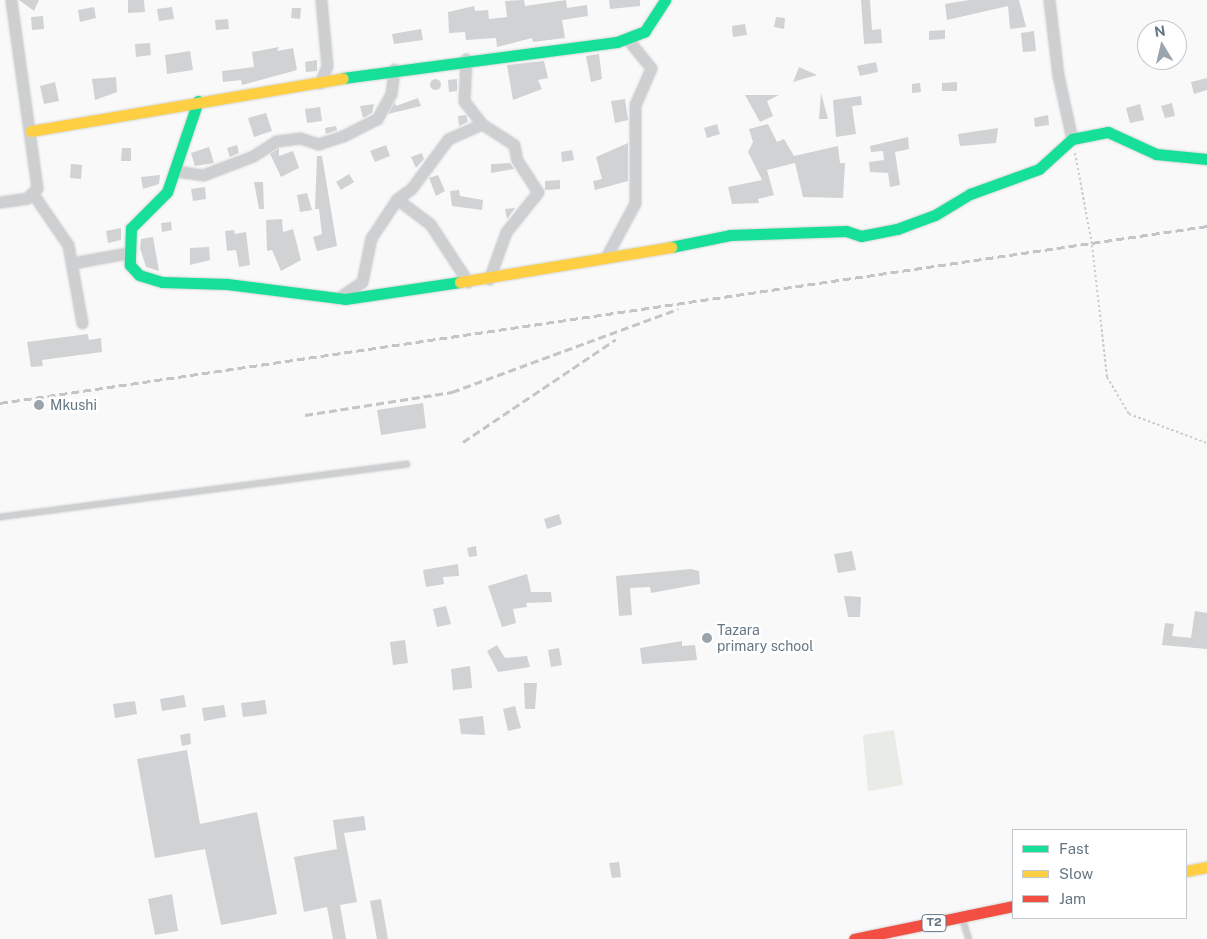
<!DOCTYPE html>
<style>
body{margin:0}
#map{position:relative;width:1207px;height:939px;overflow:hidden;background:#f9f9f9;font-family:"Public Sans",sans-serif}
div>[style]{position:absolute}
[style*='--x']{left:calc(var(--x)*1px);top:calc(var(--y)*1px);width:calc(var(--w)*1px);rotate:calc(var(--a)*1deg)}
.green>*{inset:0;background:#e8ebe6}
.building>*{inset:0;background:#d0d2d3}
.round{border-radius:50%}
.path>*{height:2px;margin-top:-1px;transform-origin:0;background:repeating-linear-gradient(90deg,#cbcccd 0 2.5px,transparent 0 5px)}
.roads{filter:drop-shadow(0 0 1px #d5d6d7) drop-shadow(0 0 1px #d5d6d7)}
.lane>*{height:5.5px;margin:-2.75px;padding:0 2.75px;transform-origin:2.75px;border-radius:2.75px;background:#cecfd0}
.street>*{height:11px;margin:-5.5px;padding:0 5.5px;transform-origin:5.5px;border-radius:5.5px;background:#cecfd0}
.fast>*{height:11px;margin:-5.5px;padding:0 5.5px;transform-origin:5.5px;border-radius:5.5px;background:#16e098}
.slow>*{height:11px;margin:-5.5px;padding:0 5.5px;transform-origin:5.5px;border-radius:5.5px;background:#ffcf43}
.jam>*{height:11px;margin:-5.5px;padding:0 5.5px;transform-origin:5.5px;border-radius:5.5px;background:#f24e42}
.rail>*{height:3px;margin-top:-1.5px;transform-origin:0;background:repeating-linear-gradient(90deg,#c3c5c6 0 8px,transparent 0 12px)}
.dots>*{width:14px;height:14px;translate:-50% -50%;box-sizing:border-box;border:2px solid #fff;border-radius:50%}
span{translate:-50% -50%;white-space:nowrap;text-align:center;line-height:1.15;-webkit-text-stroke:5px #fff;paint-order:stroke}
.shield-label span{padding:1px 4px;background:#fff;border:1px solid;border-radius:4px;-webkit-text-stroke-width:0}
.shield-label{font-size:12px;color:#657683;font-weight:700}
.poi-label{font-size:14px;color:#657683}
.left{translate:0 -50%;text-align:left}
.legend{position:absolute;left:1012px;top:829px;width:175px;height:90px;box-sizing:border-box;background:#fff;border:1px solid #c1c8cd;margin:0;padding:6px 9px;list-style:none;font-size:15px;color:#657683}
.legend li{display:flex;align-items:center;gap:10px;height:25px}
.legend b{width:25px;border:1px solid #c1c8cd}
.north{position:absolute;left:1137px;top:20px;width:50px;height:50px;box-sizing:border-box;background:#fff;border:1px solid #c1c8cd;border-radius:50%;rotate:351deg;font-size:14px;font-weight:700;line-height:20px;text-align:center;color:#657683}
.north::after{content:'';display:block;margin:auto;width:18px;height:22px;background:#99a4ac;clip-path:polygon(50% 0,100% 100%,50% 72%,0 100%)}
</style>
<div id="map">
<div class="green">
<div style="clip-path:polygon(894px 730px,903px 785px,868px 791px,863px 735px)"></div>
</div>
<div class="building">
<div style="clip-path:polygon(19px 0,39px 0,34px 11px)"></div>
<div style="clip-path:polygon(128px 0,144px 0,145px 12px,128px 13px)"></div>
<div style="clip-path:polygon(524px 0,525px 6px,566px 0,567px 8px,587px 5px,588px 16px,562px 20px,565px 38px,533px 42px,532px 38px,497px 47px,496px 38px,466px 40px,465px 32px,449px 33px,448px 12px,474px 6px,475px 11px,488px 10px,489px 19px,507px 17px,505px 1px)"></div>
<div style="clip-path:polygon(609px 0,640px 0,640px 6px,610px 9px)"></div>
<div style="clip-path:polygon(861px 0,870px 0,872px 30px,881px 29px,882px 43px,864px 44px)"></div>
<div style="clip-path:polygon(969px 0,1019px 0,1026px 27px,1010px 29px,1008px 6px,947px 20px,945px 4px)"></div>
<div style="clip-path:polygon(94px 7px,96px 18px,80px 22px,78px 10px)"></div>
<div style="clip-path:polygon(172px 7px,174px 19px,159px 21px,157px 9px)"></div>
<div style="clip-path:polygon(292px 8px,301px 8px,300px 19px,291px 18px)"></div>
<div style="clip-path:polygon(43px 16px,44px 29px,32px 30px,31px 17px)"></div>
<div style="clip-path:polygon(776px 17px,785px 18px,784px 29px,774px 27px)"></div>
<div style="clip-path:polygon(228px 19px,229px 29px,216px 30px,215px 20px)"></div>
<div style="clip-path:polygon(745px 24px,747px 35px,733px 37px,732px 26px)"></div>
<div style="clip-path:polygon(421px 29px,423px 40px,394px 44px,392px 34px)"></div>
<div style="clip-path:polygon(945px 30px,945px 39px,929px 40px,929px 31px)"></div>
<div style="clip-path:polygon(1034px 31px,1036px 51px,1023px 52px,1021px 33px)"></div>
<div style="clip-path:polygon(150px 43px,151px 55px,136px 57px,135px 44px)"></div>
<div style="clip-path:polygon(279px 47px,277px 51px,293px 48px,297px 70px,242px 85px,241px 80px,223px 82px,222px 71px,254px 67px,252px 52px)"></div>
<div style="clip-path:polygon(190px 51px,193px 70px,167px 74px,165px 55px)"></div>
<div style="clip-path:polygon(599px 54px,602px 79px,591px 82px,586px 56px)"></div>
<div style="clip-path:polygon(317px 60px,317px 71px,306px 72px,305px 62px)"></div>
<div style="clip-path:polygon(544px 61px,548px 78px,538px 80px,542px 89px,513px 100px,507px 65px)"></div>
<div style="clip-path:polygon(876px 62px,878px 72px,860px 76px,857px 66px)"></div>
<div style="clip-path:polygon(799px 67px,817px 75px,793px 82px)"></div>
<div style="clip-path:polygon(116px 77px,117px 92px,95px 100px,92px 79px)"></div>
<div style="clip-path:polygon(1207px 78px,1207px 90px,1194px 94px,1191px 82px)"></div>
<div class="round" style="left:429.5px;top:78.5px;width:11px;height:11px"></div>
<div style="clip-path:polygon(457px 79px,457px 91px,449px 92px,448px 80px)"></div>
<div style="clip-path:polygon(55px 82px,59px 101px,44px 104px,40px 86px)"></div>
<div style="clip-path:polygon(957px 82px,957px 91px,942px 91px,942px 83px)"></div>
<div style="clip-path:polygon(920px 83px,921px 92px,912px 93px,912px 84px)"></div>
<div style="clip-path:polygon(821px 93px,828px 119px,819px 119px)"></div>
<div style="clip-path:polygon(745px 95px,779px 95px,767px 101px,773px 116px,760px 122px)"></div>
<div style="clip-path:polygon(861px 96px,862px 105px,852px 106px,856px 134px,836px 137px,833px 100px)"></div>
<div style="clip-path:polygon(418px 98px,421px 106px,388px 114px,395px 102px,396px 106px)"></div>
<div style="clip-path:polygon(625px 99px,628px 120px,615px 123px,611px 101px)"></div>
<div style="clip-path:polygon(1172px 103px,1175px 116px,1165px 118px,1161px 106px)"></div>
<div style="clip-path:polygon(374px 104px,372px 113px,363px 118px,360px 106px)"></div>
<div style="clip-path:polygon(1140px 104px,1144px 120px,1130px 123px,1126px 108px)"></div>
<div style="clip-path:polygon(320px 107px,322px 121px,307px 123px,305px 109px)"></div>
<div style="clip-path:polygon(266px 113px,272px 131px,254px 137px,248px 118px)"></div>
<div style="clip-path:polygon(466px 115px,468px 122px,459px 126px,458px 116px)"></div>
<div style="clip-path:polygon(1048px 115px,1049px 125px,1035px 127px,1034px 118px)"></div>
<div style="clip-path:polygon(717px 124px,720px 134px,707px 138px,704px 128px)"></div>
<div style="clip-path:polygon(768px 124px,777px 142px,784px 139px,794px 156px,838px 146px,840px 163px,845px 163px,843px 198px,803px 197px,795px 163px,767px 170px,774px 195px,758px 199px,759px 203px,732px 204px,728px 187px,762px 180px,748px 152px,753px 142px,749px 129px)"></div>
<div style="clip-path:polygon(336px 126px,337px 130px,326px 134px,325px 128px)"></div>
<div style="clip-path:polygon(998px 128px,996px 143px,960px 146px,958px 134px)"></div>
<div style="clip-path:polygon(908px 137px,909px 149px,895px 152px,900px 185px,890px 187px,888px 173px,870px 172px,869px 162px,884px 160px,883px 151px,871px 152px,870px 146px)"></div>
<div style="clip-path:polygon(628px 143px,628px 181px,595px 190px,593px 181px,602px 179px,596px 157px)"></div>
<div style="clip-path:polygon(237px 145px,239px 153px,230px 157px,227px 148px)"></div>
<div style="clip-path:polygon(386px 145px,390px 156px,375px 162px,370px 151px)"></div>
<div style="clip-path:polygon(209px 147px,214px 163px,195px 166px,191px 153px)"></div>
<div style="clip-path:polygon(122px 148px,131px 148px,131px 161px,121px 161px)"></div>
<div style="clip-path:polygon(279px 148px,279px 156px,293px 151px,299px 168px,281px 177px,270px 154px)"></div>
<div style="clip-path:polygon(572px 150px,574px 160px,562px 162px,561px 152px)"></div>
<div style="clip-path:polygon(422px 153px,424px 159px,416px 168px,411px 157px)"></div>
<div style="clip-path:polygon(317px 156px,322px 156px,337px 246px,317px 251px,313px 237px,322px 234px,319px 209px,315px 209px)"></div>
<div style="clip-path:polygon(510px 163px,514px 169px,491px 173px,491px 164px)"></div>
<div style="clip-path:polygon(71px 164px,82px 165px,81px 179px,70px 178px)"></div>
<div style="clip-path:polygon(349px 174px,354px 182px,341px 190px,336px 182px)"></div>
<div style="clip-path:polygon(160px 175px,159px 184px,143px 189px,141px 177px)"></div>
<div style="clip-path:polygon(438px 175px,445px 191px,436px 196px,429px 178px)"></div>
<div style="clip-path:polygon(560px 180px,560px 189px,545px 190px,545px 181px)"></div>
<div style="clip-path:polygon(254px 182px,263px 182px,264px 209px,259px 209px)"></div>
<div style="clip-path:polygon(205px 187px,206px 199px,193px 201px,191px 189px)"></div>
<div style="clip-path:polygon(459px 190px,460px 196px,483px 200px,482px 210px,452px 206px,450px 191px)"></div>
<div style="clip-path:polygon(307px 193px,312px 210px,300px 212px,297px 195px)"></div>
<div style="clip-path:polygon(515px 208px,507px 219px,505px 209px)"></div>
<div style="clip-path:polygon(282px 219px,283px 232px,293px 229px,301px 260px,281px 271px,272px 250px,267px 251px,266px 220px)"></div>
<div style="clip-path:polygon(171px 222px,172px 230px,162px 232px,161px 223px)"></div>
<div style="clip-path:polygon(121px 228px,121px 240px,108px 243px,106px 231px)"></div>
<div style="clip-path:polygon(234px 230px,235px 234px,246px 232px,250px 265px,239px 267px,236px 250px,227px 251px,225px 231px)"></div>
<div style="clip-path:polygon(153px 237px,159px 271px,146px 267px,140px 248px,141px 239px)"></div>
<div style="clip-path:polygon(209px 247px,210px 260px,190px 265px,190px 248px)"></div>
<div style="clip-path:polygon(88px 334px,89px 340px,101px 338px,102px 352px,42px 360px,43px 366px,31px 367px,27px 342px)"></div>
<div style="clip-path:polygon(423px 403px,426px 428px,381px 435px,377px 410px)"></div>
<div style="clip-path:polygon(559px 514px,562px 524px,547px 529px,544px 519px)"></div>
<div style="clip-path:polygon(476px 546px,477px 556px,469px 557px,467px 548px)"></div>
<div style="clip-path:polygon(852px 551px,856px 570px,838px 573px,834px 554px)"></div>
<div style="clip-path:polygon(458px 564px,459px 576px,443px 577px,444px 584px,426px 587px,423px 570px)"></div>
<div style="clip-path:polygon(691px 569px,699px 571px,700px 584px,651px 593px,650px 587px,630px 588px,632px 615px,619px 616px,616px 576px)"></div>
<div style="clip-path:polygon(527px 574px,531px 592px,551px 592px,552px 602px,526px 603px,527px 607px,513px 609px,516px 623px,502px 627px,488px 586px)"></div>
<div style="clip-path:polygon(844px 596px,861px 597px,860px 617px,848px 617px)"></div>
<div style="clip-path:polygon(446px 606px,451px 624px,437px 627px,433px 609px)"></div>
<div style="clip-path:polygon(1195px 611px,1207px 613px,1207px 649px,1162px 645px,1165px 623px,1174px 624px,1172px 636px,1191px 638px)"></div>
<div style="clip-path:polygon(405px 640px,408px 663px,393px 665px,390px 642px)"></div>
<div style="clip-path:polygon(682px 641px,682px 646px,695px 645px,697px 660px,642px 664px,640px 648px)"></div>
<div style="clip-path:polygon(497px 645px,505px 658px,527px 656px,530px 667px,498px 672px,487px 651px)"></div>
<div style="clip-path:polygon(559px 648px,562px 665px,551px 667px,548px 650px)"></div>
<div style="clip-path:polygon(470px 666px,472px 688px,453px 690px,451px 669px)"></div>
<div style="clip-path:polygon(524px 683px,537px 683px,535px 709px,525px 709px)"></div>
<div style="clip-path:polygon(184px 695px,186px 707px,162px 711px,160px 699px)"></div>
<div style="clip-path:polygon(265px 700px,267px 714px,243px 717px,241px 703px)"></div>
<div style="clip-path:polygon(135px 701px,137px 714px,115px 718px,113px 704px)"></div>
<div style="clip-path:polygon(224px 705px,226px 717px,204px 721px,202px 708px)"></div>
<div style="clip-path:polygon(515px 706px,521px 728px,508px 731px,503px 709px)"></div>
<div style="clip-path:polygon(483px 716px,485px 735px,461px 734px,459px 719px)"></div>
<div style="clip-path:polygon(190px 733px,191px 744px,182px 746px,180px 735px)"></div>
<div style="clip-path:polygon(187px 750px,200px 824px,257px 812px,277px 914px,221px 925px,205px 849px,155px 858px,137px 759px)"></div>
<div style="clip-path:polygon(364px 816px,366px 830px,344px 833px,357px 902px,340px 905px,346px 939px,333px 939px,327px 907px,304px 912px,294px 857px,337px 849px,333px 820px)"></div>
<div style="clip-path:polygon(619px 862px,621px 877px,612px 878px,609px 863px)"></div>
<div style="clip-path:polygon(172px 894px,178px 931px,155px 935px,148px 899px)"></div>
<div style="clip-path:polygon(381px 899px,388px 939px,377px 939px,370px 901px)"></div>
</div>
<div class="path">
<div style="--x:1075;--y:153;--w:94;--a:79.5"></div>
<div style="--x:1092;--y:245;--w:133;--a:83.5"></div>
<div style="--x:1107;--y:377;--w:43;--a:59.3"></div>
<div style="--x:1129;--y:414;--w:83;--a:20.4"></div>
</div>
<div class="roads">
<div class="lane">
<div style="--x:0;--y:517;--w:410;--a:-7.4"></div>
<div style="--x:963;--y:919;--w:21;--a:73"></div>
</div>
<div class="street">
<div style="--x:1049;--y:0;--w:76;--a:83.2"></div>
<div style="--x:1058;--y:75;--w:66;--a:77.7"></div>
<div style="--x:466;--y:59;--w:42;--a:92.7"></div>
<div style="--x:464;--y:101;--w:29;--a:52"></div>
<div style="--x:482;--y:124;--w:38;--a:33"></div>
<div style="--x:514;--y:145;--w:15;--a:79"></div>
<div style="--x:517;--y:160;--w:38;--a:57"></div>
<div style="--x:538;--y:192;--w:51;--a:128.7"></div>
<div style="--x:506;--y:232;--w:50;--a:109.9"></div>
<div style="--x:320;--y:83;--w:18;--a:-68"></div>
<div style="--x:327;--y:66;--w:66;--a:-95.2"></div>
<div style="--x:175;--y:171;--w:28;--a:8"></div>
<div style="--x:203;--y:175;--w:53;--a:-20.8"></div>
<div style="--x:253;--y:156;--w:27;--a:-33"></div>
<div style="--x:276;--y:141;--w:24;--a:-7"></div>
<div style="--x:300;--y:138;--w:19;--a:18"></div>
<div style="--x:318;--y:144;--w:26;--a:-18"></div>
<div style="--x:343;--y:136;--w:38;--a:-27"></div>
<div style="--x:377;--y:119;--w:29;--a:-61"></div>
<div style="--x:391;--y:94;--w:25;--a:-83"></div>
<div style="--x:33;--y:194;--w:62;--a:55.5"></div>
<div style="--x:68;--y:245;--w:79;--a:79.8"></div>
<div style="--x:0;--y:202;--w:27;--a:-8"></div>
<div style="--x:27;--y:198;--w:14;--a:-45"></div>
<div style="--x:37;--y:188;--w:190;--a:-97.9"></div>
<div style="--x:606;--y:257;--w:61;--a:-61.8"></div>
<div style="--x:635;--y:203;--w:98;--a:-90"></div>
<div style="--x:635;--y:105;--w:40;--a:-66.6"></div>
<div style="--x:651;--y:68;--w:38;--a:-129"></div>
<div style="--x:72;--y:263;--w:56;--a:-10.3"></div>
<div style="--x:468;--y:282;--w:69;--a:-123.2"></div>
<div style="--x:430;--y:224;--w:41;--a:-142.9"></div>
<div style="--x:397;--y:199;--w:17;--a:-36"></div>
<div style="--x:411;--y:189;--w:62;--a:-53.5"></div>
<div style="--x:448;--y:139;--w:37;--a:-24"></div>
<div style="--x:338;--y:298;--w:29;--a:-34"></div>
<div style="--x:362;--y:282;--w:45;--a:-78.4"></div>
<div style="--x:371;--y:238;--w:47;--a:-56.3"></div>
</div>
<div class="fast">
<div style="--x:343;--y:78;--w:276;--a:-7.5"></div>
<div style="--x:617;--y:42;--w:30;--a:-21"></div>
<div style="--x:645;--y:31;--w:37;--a:-57"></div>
<div style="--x:198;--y:101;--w:96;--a:108.8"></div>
<div style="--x:167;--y:192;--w:51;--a:135"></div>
<div style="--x:131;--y:228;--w:37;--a:92"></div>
<div style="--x:130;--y:265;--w:13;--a:48"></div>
<div style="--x:139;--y:275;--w:24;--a:17"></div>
<div style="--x:162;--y:282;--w:65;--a:1.8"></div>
<div style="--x:227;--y:284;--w:119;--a:7.2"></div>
<div style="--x:345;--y:299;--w:116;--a:-8.4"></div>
<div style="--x:671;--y:247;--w:60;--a:-11.5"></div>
<div style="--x:730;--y:235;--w:116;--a:-2"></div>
<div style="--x:846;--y:231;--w:16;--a:18"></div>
<div style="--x:861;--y:236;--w:37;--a:-11"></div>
<div style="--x:897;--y:229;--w:40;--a:-20.2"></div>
<div style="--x:935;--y:215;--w:41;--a:-31"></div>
<div style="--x:970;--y:194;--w:73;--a:-19.9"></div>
<div style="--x:1039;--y:169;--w:45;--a:-42.3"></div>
<div style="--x:1072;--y:139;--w:37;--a:-11"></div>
<div style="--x:1108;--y:132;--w:53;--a:24.6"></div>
<div style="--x:1156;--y:154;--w:51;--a:5.6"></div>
</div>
<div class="slow">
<div style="--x:31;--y:131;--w:316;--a:-9.6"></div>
<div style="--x:460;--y:282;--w:214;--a:-9.4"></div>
<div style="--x:1186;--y:871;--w:21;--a:-11"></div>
</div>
<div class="jam">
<div style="--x:854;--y:939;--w:162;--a:-11.7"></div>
</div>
</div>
<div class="rail">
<div style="--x:0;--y:403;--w:1220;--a:-8.34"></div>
<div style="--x:305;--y:415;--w:149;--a:-8.9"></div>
<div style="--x:452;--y:392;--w:241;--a:-20.2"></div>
<div style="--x:463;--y:442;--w:184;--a:-33.9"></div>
</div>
<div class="dots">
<div style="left:39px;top:405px;background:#99a4ac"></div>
<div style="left:707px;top:638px;background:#99a4ac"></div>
</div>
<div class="shield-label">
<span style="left:934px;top:923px">T2</span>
</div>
<div class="poi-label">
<span class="left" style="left:50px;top:405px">Mkushi</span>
<span class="left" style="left:717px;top:638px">Tazara<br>primary school</span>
</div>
<ul class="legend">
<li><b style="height:6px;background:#16e098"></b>Fast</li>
<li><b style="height:6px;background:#ffcf43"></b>Slow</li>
<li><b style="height:6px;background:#f24e42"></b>Jam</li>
</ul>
<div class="north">N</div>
</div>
